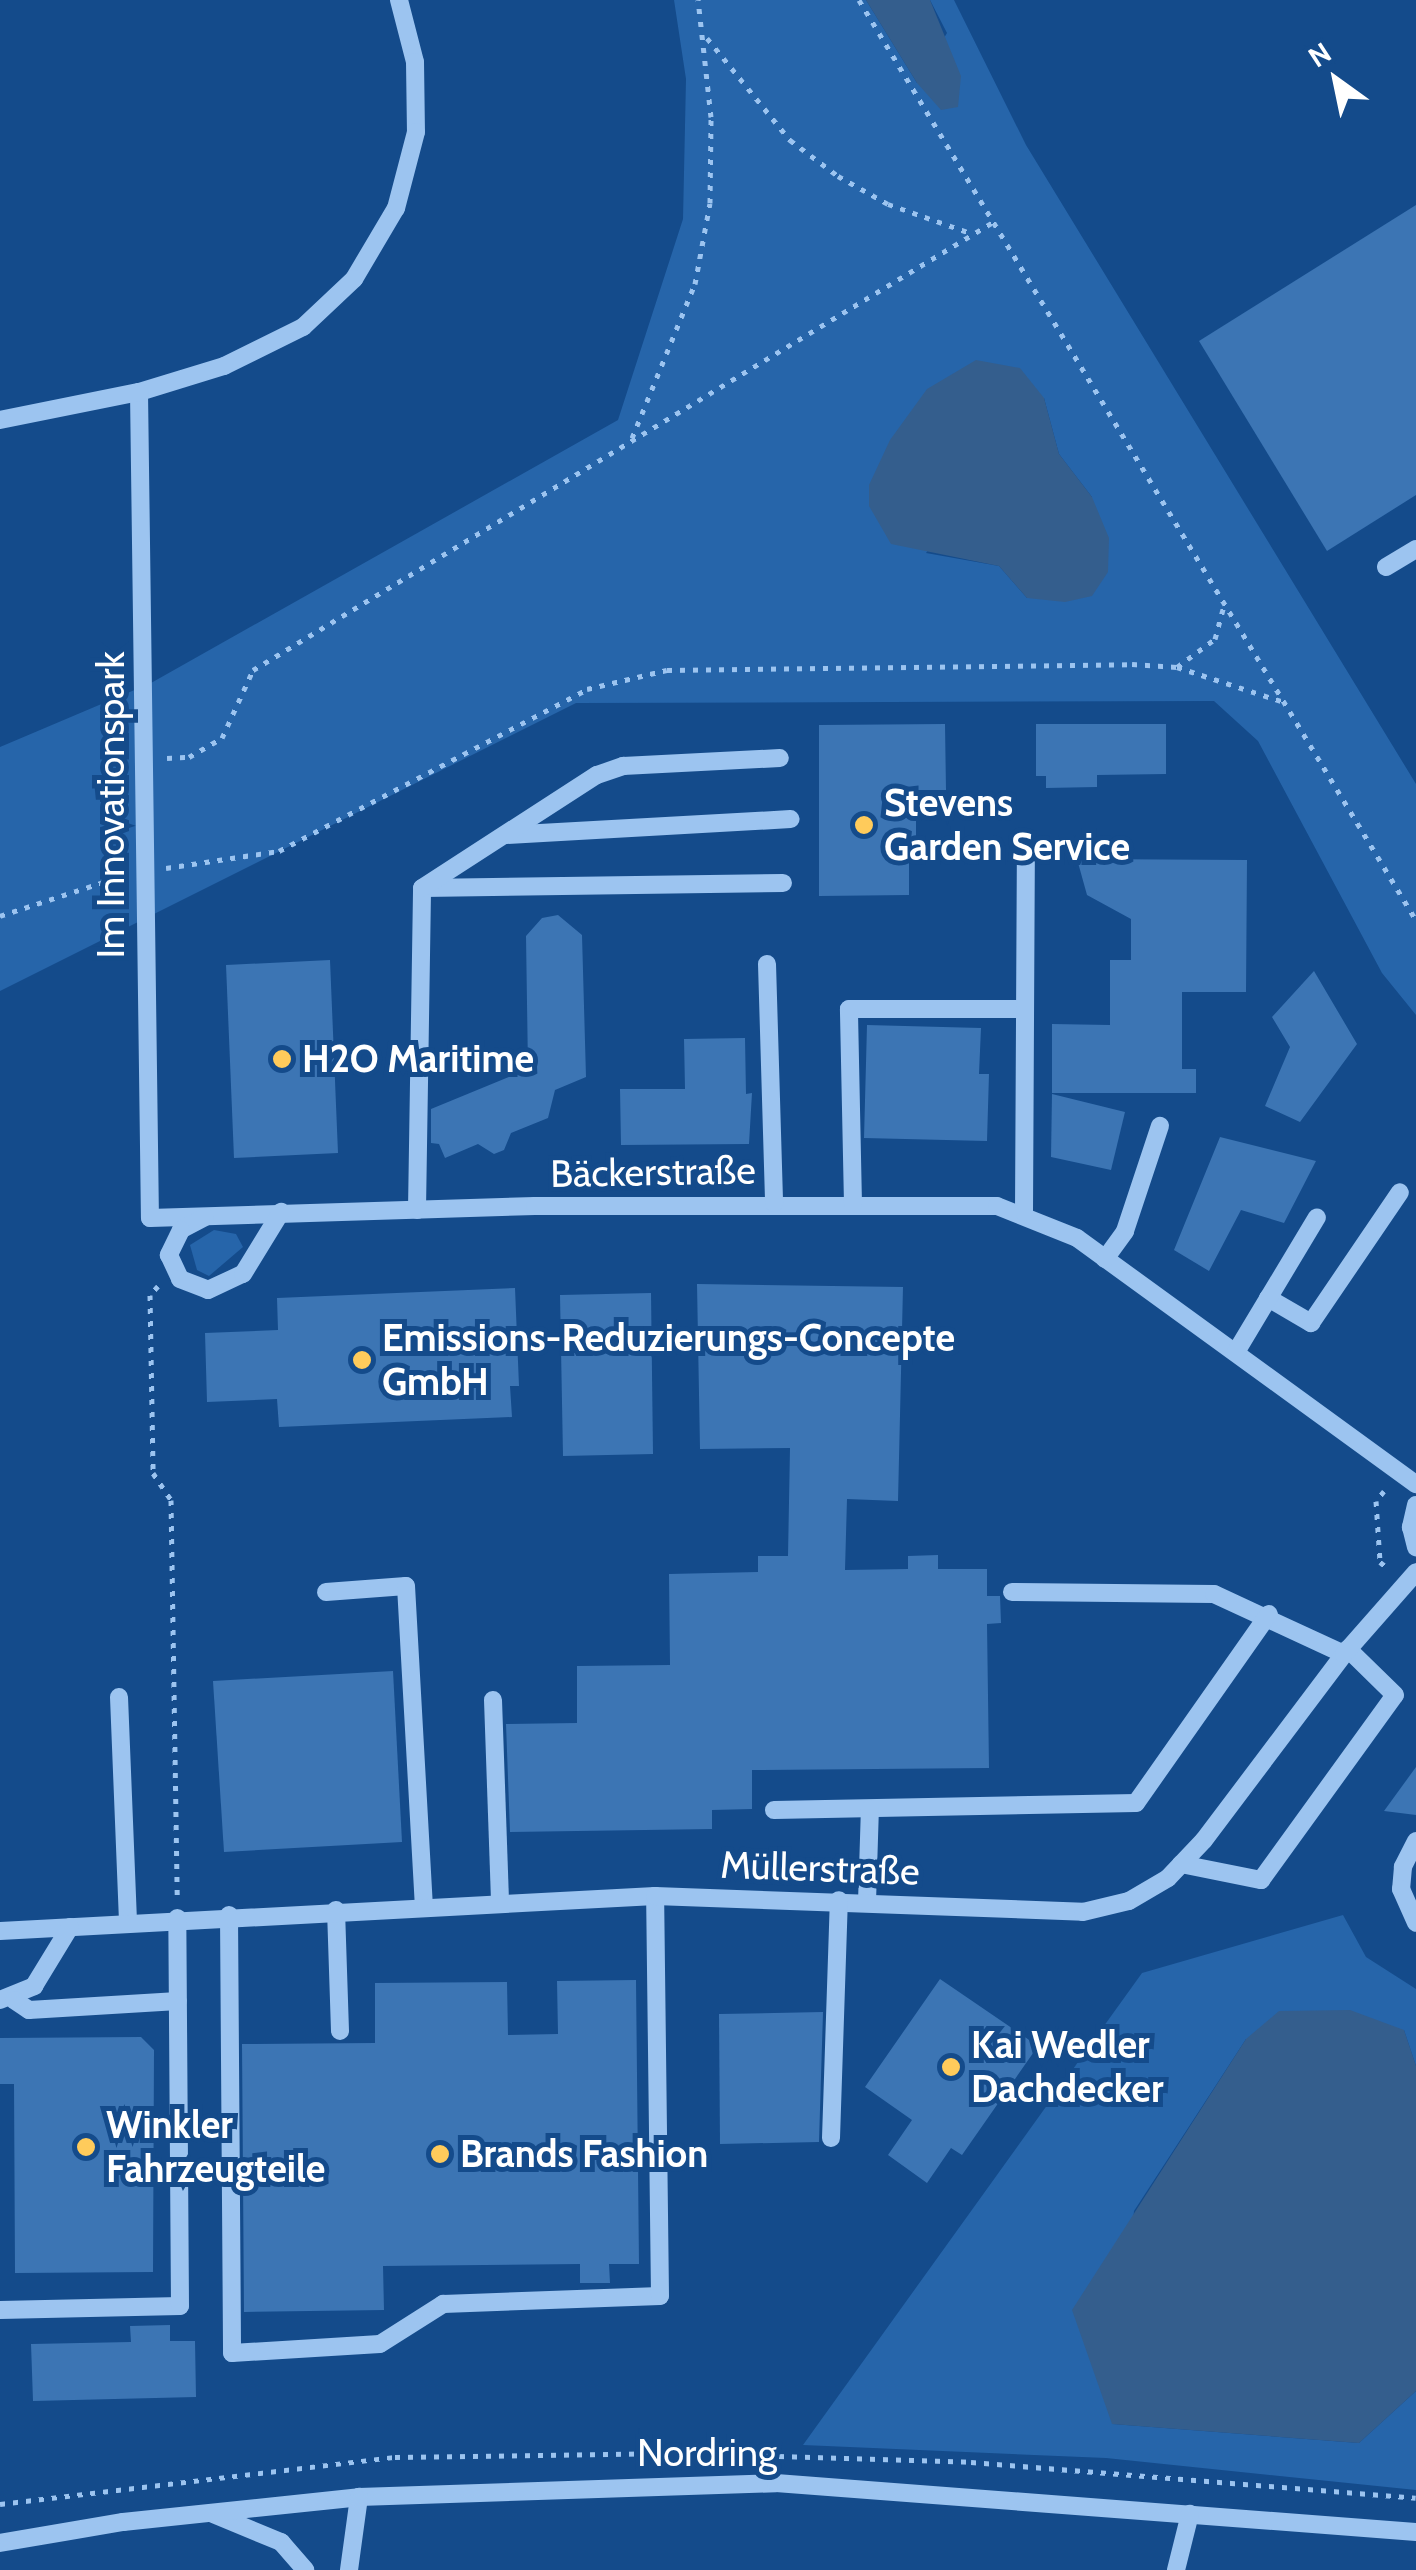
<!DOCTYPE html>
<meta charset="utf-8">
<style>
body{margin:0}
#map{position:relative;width:1416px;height:2570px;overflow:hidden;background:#144b8b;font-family:Cabin,sans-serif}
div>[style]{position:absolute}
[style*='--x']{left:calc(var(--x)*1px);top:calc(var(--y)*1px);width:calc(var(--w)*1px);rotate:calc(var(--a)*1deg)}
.green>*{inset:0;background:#2665aa}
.water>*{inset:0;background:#345e8d}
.building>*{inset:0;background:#3c75b4}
.path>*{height:5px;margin-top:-2.5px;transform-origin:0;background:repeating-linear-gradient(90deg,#9cc4f0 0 5px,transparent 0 13px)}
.minor>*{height:18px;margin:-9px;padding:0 9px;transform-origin:9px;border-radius:9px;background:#9cc4f0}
.dots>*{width:28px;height:28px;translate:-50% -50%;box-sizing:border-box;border:5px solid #144b8b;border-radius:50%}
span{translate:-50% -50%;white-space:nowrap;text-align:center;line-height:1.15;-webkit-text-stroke:10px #144b8b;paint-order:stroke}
.poi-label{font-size:38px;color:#fff;font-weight:700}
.left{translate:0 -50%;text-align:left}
.street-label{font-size:38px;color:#fff}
.north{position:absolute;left:1286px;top:30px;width:100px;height:100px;-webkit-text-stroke:8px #144b8b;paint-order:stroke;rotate:327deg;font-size:28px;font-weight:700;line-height:40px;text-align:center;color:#fff}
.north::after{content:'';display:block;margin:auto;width:35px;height:45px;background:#fff;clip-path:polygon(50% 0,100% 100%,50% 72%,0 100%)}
</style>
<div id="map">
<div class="green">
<div style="clip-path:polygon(evenodd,674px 0,866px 0,917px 83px,947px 33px,930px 0,954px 0,1026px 145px,1416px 784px,1416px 1015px,1382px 973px,1258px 741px,1214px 701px,576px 703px,0 991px,0 747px,151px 683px,618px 420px,683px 219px,686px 79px,674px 0,1044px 398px,1059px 454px,1092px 497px,1027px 598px,999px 566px,926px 553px,1044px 398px)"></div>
<div style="clip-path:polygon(214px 1230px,236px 1234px,243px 1247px,209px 1276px,197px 1270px,190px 1245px)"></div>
<div style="clip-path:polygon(1343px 1915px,1366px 1957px,1416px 1989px,1416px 2066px,1404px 2030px,1246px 2039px,1134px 2211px,1113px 2424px,1359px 2443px,1416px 2391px,1416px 2490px,1106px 2458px,803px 2445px,1142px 1973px)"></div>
</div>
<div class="water">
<div style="clip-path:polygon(866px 0,930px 0,961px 76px,958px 107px,941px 110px,917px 83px)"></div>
<div style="clip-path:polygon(976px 360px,1020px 368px,1044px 398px,1059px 454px,1092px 497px,1109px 538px,1108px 572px,1092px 596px,1065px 602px,1027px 598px,999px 566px,891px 544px,869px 506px,869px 485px,890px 440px,927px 389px)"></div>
<div style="clip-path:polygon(1350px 2010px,1404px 2030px,1416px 2066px,1416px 2391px,1359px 2443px,1112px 2424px,1072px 2310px,1246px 2039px,1279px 2011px)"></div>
</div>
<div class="building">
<div style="clip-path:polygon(1416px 205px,1416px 495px,1327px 551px,1199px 341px)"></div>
<div style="clip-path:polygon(945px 724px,946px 790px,916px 790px,916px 862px,909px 862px,909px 895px,819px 896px,819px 725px)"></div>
<div style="clip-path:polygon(1036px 724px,1166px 724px,1166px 774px,1097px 775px,1097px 787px,1046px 788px,1046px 776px,1036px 776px)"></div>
<div style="clip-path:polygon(1077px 859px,1247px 860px,1246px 992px,1182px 992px,1182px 1069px,1196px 1069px,1196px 1093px,1052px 1093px,1052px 1024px,1110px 1025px,1110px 960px,1131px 960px,1131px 919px,1087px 895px)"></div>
<div style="clip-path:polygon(558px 915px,582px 935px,586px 1077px,555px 1090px,548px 1118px,511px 1133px,504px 1150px,494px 1154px,478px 1144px,445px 1158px,439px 1144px,431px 1143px,431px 1109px,528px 1069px,526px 936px,542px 918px)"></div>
<div style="clip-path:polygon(330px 960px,338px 1153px,234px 1158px,226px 965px)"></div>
<div style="clip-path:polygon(1314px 971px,1357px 1044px,1300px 1122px,1265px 1106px,1290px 1047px,1272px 1017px)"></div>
<div style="clip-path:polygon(867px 1025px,981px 1028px,979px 1074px,989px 1074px,987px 1141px,864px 1138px)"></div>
<div style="clip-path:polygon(745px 1038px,746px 1094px,752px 1093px,749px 1144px,621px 1145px,620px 1089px,685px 1089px,684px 1039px)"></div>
<div style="clip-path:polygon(1052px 1094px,1125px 1112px,1111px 1170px,1051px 1157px)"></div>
<div style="clip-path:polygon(1220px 1137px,1316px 1161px,1284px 1223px,1241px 1210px,1209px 1271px,1174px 1250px)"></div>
<div style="clip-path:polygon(697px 1284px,903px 1287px,898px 1501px,847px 1499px,845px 1570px,908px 1569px,908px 1556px,938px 1555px,938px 1569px,987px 1569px,987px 1596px,1000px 1596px,1001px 1623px,987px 1624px,989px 1768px,752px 1770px,752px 1809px,712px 1810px,712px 1829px,510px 1832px,506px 1724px,577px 1723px,577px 1666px,670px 1665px,669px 1574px,758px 1572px,758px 1556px,788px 1556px,790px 1448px,700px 1449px)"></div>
<div style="clip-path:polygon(515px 1288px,519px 1386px,510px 1386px,512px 1417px,279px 1427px,277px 1399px,207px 1402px,205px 1333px,278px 1330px,277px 1298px)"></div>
<div style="clip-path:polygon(651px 1293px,653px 1454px,563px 1456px,560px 1295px)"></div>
<div style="clip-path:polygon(393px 1671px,402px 1842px,224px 1852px,213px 1681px)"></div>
<div style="clip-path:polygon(1416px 1767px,1416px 1815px,1384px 1811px)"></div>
<div style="clip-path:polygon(940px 1979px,1038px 2046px,962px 2155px,951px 2148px,927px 2183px,888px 2155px,912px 2120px,865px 2087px)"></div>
<div style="clip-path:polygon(636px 1980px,639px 2264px,609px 2264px,610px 2283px,580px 2283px,580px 2264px,383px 2266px,384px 2310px,244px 2312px,242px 2044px,375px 2043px,375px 1983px,507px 1982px,508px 2035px,558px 2034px,557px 1981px)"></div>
<div style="clip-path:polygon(823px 2012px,819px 2142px,720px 2144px,719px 2014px)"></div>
<div style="clip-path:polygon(141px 2037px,154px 2050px,153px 2272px,15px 2273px,14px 2084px,0 2084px,0 2038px)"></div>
<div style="clip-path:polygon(170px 2325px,170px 2341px,195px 2341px,196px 2397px,33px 2401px,31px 2344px,131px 2342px,130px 2326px)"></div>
</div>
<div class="path">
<div style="--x:859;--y:0;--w:1075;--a:58.81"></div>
<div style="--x:707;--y:38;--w:132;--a:50.9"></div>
<div style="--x:790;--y:140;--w:60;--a:36.9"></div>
<div style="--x:838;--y:176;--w:57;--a:29.2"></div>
<div style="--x:888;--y:204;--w:90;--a:19.4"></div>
<div style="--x:632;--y:438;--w:166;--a:-67.8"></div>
<div style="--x:695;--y:284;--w:82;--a:-79.5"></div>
<div style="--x:710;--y:203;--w:86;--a:-89.3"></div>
<div style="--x:711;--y:117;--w:118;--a:-96.3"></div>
<div style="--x:1177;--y:667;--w:47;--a:-36.4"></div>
<div style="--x:1215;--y:639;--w:34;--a:-75"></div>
<div style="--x:167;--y:758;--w:22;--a:-3"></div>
<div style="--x:189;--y:757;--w:38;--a:-30"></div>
<div style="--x:222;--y:738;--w:75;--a:-65.5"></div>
<div style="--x:253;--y:670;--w:865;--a:-31.19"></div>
<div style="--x:166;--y:868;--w:114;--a:-8.6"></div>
<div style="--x:279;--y:851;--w:348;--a:-27.7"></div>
<div style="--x:587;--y:689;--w:82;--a:-13.4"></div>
<div style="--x:667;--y:670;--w:465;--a:-0.7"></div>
<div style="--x:1132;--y:664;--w:45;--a:3.8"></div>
<div style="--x:1177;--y:667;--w:113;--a:18.1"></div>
<div style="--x:0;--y:916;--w:132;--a:-18.2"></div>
<div style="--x:158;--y:1286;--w:12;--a:132"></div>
<div style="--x:150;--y:1295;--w:178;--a:89"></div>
<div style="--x:153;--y:1473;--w:32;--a:56"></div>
<div style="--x:171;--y:1500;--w:397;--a:89.1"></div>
<div style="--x:1384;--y:1491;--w:13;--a:129"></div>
<div style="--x:1376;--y:1501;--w:61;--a:86.2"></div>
<div style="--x:1380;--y:1562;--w:11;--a:38"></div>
<div style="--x:0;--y:2504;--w:398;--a:-6.8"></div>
<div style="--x:395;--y:2457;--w:280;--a:-0.8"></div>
<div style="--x:675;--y:2453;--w:296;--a:1.7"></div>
<div style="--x:971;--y:2462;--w:446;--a:4.6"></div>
</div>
<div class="minor">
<div style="--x:399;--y:0;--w:64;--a:75.5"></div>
<div style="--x:415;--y:62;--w:70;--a:89.2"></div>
<div style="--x:416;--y:132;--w:79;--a:104.7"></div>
<div style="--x:396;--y:208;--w:82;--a:120.6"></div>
<div style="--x:354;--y:279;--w:70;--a:136.7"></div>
<div style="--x:303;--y:327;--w:88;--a:153.7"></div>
<div style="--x:224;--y:366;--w:89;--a:163"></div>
<div style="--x:139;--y:392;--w:826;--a:89.24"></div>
<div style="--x:150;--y:1218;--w:385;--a:-1.8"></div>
<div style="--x:535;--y:1206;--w:462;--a:0"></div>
<div style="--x:997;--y:1206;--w:86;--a:21.8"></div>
<div style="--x:1077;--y:1238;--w:419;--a:36"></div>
<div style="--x:0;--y:420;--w:142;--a:-11.4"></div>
<div style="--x:1386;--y:567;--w:35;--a:-31"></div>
<div style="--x:506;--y:835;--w:285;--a:-3.2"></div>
<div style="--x:423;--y:888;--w:360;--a:-0.8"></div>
<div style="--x:767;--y:964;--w:239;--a:88.3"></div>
<div style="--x:853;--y:1204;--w:195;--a:-91.2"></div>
<div style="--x:849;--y:1009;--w:176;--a:0"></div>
<div style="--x:417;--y:1210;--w:322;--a:-89.1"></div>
<div style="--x:422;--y:888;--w:208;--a:-32.9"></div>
<div style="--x:597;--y:775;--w:28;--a:-19"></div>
<div style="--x:623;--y:766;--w:157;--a:-2.9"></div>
<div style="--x:1024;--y:1212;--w:353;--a:-89.7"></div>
<div style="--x:205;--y:1217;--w:27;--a:152"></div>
<div style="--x:181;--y:1230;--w:28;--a:116"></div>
<div style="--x:169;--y:1255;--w:26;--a:65"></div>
<div style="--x:180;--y:1279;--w:30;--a:21"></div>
<div style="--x:208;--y:1290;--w:38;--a:-25"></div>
<div style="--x:243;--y:1274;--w:73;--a:-58.5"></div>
<div style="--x:1105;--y:1259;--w:34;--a:-54"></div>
<div style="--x:1125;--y:1231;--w:111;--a:-71.6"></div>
<div style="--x:1268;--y:1298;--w:50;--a:30.2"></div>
<div style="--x:1311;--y:1323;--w:158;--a:-55.8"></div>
<div style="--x:1236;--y:1352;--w:157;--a:-59"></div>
<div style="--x:1416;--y:1505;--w:23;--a:103"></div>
<div style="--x:1411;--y:1527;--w:21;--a:76"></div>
<div style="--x:326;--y:1592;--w:80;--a:-4.3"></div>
<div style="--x:406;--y:1586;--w:321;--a:86.8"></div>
<div style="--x:1012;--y:1592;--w:202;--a:0.6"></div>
<div style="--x:1214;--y:1594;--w:143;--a:24.8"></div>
<div style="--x:119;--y:1697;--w:225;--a:87.7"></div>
<div style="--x:493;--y:1700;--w:203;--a:88"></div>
<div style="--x:774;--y:1810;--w:362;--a:-1.1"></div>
<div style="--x:1136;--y:1803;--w:231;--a:-54.9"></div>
<div style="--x:1416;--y:1841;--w:29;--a:117"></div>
<div style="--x:1403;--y:1867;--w:22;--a:95"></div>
<div style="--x:1401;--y:1889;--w:37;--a:66"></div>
<div style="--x:1181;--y:1864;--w:82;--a:11.3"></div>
<div style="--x:1261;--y:1880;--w:228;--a:-54.1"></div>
<div style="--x:1395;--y:1695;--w:66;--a:-135.6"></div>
<div style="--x:867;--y:1902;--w:93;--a:-88.2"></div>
<div style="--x:336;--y:1910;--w:121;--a:88.1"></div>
<div style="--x:229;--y:1915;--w:438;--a:89.6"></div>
<div style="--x:232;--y:2353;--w:148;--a:-3.5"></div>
<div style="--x:380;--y:2344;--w:75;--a:-32.4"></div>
<div style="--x:443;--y:2304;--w:217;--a:-2.1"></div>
<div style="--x:660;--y:2296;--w:400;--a:-90.7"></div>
<div style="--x:0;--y:1931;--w:656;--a:-3.06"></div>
<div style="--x:655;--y:1896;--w:428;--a:2.1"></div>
<div style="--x:1083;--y:1912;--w:47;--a:-13.4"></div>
<div style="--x:1129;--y:1901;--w:45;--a:-30.5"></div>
<div style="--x:1168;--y:1878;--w:52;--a:-46.5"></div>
<div style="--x:1204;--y:1840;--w:233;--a:-53"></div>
<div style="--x:1344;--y:1654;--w:109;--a:-48.7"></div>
<div style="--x:0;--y:2000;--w:37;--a:-22"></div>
<div style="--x:34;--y:1986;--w:69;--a:-58.6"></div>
<div style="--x:14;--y:2000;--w:18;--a:34"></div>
<div style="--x:29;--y:2010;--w:149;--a:-3.5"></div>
<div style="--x:831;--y:2138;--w:238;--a:-88.1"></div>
<div style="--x:0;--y:2310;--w:180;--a:-1.3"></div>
<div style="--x:180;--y:2306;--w:388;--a:-90.4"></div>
<div style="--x:213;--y:2514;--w:74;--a:22.4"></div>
<div style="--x:281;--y:2542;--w:37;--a:49"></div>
<div style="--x:0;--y:2543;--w:125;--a:-9.7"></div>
<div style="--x:123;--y:2522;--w:237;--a:-6"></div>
<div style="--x:359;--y:2497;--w:417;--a:-1.9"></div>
<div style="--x:776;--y:2483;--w:642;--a:4.38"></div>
<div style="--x:349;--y:2570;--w:74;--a:-82.2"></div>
<div style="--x:1176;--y:2570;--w:58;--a:-76"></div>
</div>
<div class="dots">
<div style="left:864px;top:825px;background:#ffcb5b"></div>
<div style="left:282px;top:1059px;background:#ffcb5b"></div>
<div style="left:362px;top:1360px;background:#ffcb5b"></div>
<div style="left:951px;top:2067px;background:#ffcb5b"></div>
<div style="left:86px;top:2147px;background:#ffcb5b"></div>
<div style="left:440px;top:2154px;background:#ffcb5b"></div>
</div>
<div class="poi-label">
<span class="left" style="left:884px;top:825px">Stevens<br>Garden Service</span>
<span class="left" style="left:302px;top:1059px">H2O Maritime</span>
<span class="left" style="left:382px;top:1360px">Emissions-Reduzierungs-Concepte<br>GmbH</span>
<span class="left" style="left:971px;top:2067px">Kai Wedler<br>Dachdecker</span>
<span class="left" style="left:106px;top:2147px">Winkler<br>Fahrzeugteile</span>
<span class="left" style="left:460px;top:2154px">Brands Fashion</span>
</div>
<div class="street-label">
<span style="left:111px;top:805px;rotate:-90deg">Im Innovationspark</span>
<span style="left:653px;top:1172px;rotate:-1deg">Bäckerstraße</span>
<span style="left:820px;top:1868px;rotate:2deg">Müllerstraße</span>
<span style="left:707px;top:2453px">Nordring</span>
</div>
<div class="north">N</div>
</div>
